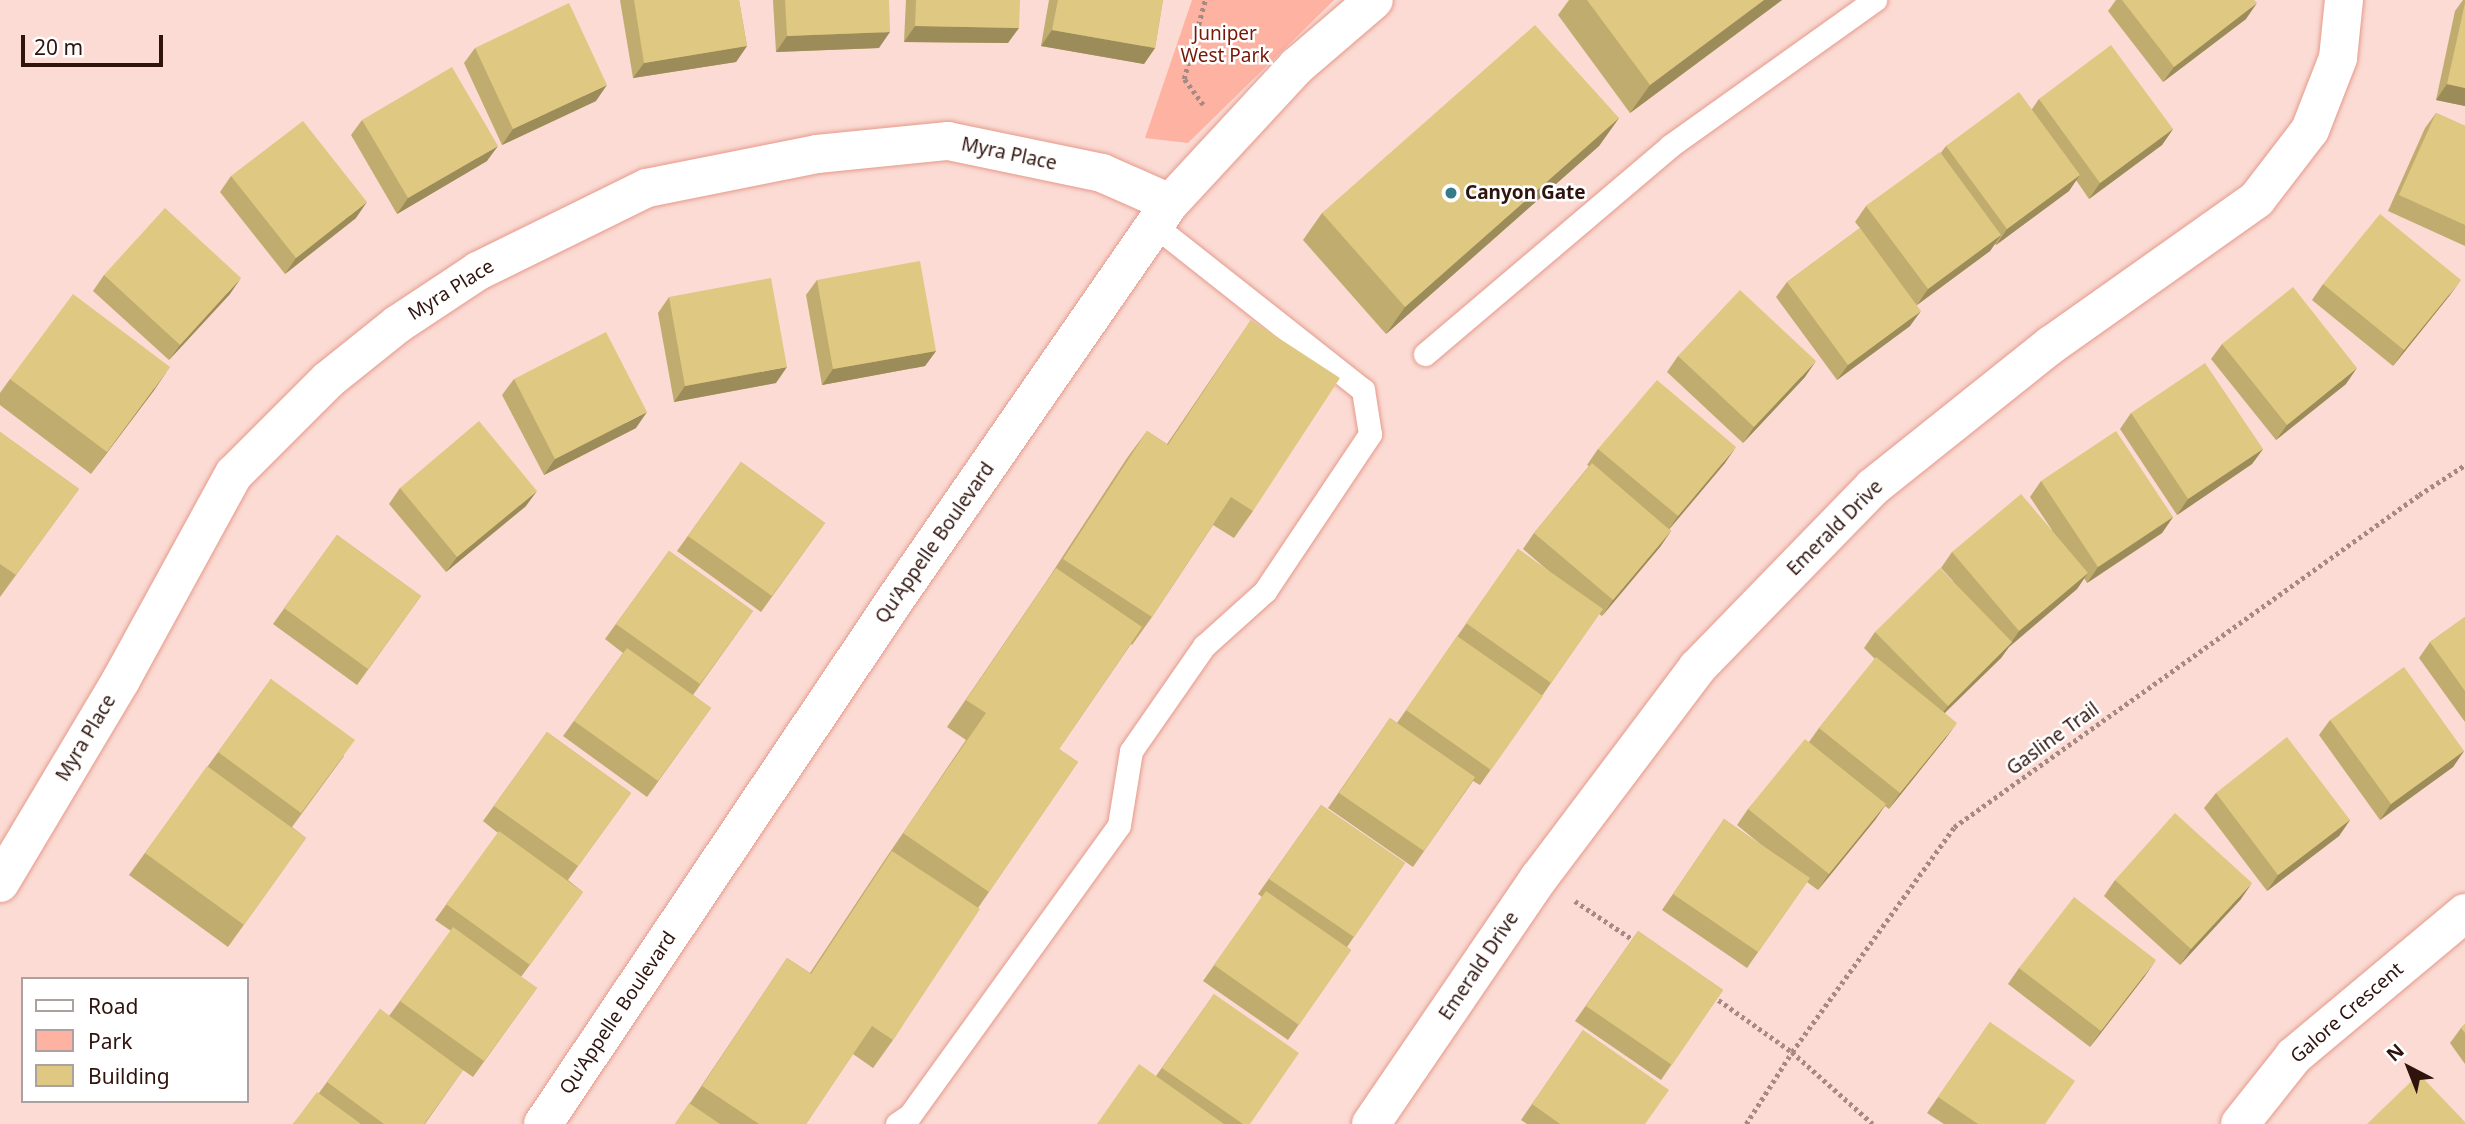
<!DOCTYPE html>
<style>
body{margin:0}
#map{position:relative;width:2465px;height:1124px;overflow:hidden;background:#fbdbd4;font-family:"Noto Sans",sans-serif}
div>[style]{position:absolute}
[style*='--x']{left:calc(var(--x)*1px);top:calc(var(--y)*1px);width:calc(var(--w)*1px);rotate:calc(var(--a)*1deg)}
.green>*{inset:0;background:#feb2a2}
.path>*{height:4.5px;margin-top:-2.25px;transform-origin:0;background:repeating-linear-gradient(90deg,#a78983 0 3.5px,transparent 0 7px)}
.roads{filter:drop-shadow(0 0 2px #e59a8b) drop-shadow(0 0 2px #e59a8b)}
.service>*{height:23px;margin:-11.5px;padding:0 11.5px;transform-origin:11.5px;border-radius:11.5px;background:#fff}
.minor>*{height:38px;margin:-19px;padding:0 19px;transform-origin:19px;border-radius:19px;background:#fff}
.tertiary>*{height:38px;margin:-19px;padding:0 19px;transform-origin:19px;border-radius:19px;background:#fff}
.wall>*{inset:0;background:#c0ac6f}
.shaded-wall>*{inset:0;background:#9c8c5a}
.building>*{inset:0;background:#dfc881}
.dots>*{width:19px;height:19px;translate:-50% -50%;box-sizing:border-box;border:4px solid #fff;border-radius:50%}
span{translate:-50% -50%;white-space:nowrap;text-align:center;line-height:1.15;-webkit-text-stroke:5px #fff;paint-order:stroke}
.park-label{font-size:19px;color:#761807}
.street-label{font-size:19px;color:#2f140e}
.poi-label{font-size:19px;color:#2f140e;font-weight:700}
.left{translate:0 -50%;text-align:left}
.legend{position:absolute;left:21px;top:977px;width:228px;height:126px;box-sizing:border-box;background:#fff;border:2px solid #aca19f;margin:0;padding:9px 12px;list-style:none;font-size:21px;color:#2f140e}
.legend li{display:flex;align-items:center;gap:14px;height:35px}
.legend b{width:35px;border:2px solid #aca19f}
.north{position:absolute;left:2374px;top:1033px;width:70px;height:70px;-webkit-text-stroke:5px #fff;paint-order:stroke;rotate:318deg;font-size:19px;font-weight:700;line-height:28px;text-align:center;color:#2f140e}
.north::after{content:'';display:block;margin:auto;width:24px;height:32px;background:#2f140e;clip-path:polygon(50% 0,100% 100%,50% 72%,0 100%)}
.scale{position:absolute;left:21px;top:35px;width:142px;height:32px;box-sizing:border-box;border:4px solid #2f140e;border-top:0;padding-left:9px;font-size:21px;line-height:24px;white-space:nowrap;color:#2f140e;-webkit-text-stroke:5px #fff;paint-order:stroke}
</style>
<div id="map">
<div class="green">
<div style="clip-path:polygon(1192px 0,1334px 0,1188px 143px,1145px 138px)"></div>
</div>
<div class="path">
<div style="--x:1203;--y:105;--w:32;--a:-126"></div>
<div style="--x:1184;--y:79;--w:82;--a:-75.1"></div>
<div style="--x:1575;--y:901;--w:72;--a:33.7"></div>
<div style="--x:1713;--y:996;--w:97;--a:35.3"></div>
<div style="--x:1792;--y:1052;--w:108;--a:41.6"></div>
<div style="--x:1746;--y:1124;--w:85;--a:-57.4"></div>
<div style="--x:1792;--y:1052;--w:277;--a:-54.2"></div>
<div style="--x:1954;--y:827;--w:571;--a:-35.53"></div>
<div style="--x:2419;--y:495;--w:55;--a:-33.1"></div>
</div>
<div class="roads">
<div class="service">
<div style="--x:1425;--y:354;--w:321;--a:-40.3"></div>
<div style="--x:1670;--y:146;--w:252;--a:-35.5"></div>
<div style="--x:897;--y:1124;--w:16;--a:-35"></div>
<div style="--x:910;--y:1115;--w:357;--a:-54.2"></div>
<div style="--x:1119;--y:825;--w:75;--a:-80.8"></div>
<div style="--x:1131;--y:751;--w:128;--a:-55.2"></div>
<div style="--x:1204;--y:646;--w:82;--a:-42"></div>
<div style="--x:1265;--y:591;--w:189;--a:-56.2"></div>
<div style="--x:1370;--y:434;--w:45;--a:-99"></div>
<div style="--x:1363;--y:390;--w:266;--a:-141.7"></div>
</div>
<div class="minor">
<div style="--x:0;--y:883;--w:236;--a:-59.2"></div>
<div style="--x:121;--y:680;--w:235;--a:-61.3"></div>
<div style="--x:234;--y:474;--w:133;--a:-45"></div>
<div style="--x:328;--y:380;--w:90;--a:-38.7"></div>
<div style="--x:398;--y:324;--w:96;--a:-33.5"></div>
<div style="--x:478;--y:271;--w:188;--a:-26.2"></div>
<div style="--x:647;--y:188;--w:173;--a:-11.3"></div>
<div style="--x:817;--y:154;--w:132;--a:-5.7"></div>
<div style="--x:948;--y:141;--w:157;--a:11.7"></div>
<div style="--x:1102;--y:173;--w:74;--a:23.8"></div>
<div style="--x:1371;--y:1124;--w:298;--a:-55.7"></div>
<div style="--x:1539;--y:878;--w:263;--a:-53"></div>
<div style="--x:1697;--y:668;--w:252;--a:-45.8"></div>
<div style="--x:1873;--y:487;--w:228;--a:-38.6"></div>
<div style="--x:2051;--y:345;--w:252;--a:-35.3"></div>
<div style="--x:2257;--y:199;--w:87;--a:-52.5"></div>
<div style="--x:2310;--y:130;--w:77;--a:-68.7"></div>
<div style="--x:2338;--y:58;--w:58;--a:-84.1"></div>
<div style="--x:2240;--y:1124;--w:87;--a:-51.5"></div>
<div style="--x:2294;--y:1056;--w:223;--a:-39.9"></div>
</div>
<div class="tertiary">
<div style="--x:543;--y:1124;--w:638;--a:-56.11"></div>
<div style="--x:899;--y:594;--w:476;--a:-55.3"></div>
<div style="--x:1170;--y:203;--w:187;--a:-47.2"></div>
<div style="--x:1297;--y:66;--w:101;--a:-40.6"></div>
</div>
</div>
<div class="wall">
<div style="clip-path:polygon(620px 0,739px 0,747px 46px,736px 62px,633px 78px)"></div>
<div style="clip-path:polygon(773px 0,889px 0,879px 48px,776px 52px)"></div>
<div style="clip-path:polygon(906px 0,1020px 0,1008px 43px,904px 42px)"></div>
<div style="clip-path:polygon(1049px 0,1163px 0,1155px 48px,1144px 64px,1041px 46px)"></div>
<div style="clip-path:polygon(1569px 0,1782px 0,1630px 113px,1558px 15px)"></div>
<div style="clip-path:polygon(2116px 0,2254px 0,2246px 19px,2163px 82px,2108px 11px)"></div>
<div style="clip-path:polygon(2463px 0,2465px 0,2465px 106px,2436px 100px,2455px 11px)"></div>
<div style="clip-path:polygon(475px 48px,596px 101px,502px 145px,464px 63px)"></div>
<div style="clip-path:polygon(2039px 99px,2173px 129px,2162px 145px,2089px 199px,2076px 180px,2069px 191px,1996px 245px,1995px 244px,1990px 251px,1917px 305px,1910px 326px,1837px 380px,1776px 297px,1787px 282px,1860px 228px,1855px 222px,1866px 206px,1940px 154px,1946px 146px,2032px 109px)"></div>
<div style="clip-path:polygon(2436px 113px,2465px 126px,2465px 246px,2388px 211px,2425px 128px)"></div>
<div style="clip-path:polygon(1619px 118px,1599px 146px,1386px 334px,1303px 240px,1322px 213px)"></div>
<div style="clip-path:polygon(362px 120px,487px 161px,397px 214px,351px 135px)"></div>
<div style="clip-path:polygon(231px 176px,356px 218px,285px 274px,220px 192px)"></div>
<div style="clip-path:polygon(104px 275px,230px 294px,169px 360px,93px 291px)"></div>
<div style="clip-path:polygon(817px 280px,936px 351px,925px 366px,822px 385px,806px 295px)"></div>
<div style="clip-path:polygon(2323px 284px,2450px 295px,2393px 366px,2312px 300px)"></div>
<div style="clip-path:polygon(669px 297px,776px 383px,674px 402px,658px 313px)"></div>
<div style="clip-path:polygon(1251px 320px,1253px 511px,1234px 538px,1213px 525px,1152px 617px,1132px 645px,1131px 644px,1059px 749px,1078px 762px,978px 908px,893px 1040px,873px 1068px,853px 1054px,806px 1124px,675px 1124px,690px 1103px,787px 958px,810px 973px,884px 861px,966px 740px,947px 727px,1046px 582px,1127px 458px,1147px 431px,1167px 444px)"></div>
<div style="clip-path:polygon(2222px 344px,2346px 384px,2276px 440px,2211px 359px)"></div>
<div style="clip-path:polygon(1678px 356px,1805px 377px,1743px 443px,1667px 372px)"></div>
<div style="clip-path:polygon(10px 379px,155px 389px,91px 474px,0 405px,0 393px)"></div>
<div style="clip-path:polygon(514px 379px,636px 428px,544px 475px,502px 395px)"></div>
<div style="clip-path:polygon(2131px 413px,2263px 449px,2252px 464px,2177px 515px,2120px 429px)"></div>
<div style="clip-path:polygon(0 432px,79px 489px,0 597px)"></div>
<div style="clip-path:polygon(1598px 449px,1725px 463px,1669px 529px,1671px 531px,1660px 547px,1602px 616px,1599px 614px,1480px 785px,1473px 781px,1413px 867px,1328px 808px,1390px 718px,1397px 723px,1518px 549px,1551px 573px,1523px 549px,1534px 533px,1589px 466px,1587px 465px)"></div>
<div style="clip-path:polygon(741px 462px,825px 523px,761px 612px,677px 551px)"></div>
<div style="clip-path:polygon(2041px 481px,2173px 517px,2162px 533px,2087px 583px,2084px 578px,2077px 589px,2009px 647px,2001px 658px,1945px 713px,1946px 738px,1889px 809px,1885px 806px,1875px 820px,1818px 890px,1807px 882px,1747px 968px,1662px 910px,1724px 819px,1764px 847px,1737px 825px,1748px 809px,1809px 742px,1819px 728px,1875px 659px,1864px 648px,1875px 632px,1953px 581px,1941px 568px,1952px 552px,2052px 530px,2030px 497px)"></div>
<div style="clip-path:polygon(400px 488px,526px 506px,446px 572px,389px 504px)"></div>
<div style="clip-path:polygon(337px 535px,421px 596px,357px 685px,273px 624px)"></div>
<div style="clip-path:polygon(669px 551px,753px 611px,693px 695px,711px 708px,647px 797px,563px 736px,623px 653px,605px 639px)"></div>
<div style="clip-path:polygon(2465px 617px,2465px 722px,2419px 658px,2430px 642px)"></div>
<div style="clip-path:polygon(271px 679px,344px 756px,292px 827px,306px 838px,228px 947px,129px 875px)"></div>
<div style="clip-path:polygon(2330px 720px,2464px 751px,2453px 767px,2380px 820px,2319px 735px)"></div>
<div style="clip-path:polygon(547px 732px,631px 793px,568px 880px,583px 892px,521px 977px,537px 988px,473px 1077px,463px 1070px,425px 1124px,293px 1124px,319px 1093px,380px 1009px,389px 1016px,451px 931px,435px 920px,498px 833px,483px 821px)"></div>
<div style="clip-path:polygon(2216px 793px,2350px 820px,2339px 836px,2267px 891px,2204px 808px)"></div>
<div style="clip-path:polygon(1321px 805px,1405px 863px,1347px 947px,1351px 950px,1288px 1040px,1203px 981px,1262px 897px,1258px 894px)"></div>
<div style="clip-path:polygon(2115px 880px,2241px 899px,2180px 965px,2104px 896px)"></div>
<div style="clip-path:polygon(1638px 931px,1723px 990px,1661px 1080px,1575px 1021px)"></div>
<div style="clip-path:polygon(2019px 968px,2145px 976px,2090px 1047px,2008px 984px)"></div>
<div style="clip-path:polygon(1214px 994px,1250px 1124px,1097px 1124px,1156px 1076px)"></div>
<div style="clip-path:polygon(1990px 1022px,2045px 1124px,1944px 1124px,1927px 1113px)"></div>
<div style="clip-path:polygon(2465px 1024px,2465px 1064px,2450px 1043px,2461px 1028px)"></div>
<div style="clip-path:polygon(1583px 1030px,1645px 1124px,1527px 1124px,1521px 1120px)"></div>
</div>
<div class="shaded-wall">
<div style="clip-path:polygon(1764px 0,1782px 0,1630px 113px,1650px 85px)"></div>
<div style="clip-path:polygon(2257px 3px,2246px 19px,2163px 82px,2174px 67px)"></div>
<div style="clip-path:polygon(915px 26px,1019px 28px,1008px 43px,904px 42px)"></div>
<div style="clip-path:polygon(1052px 30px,1155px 48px,1144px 64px,1041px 46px)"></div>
<div style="clip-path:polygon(890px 32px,879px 48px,776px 52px,787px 36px)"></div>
<div style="clip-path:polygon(747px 46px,736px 62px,633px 78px,644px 63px)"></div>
<div style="clip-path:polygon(2447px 84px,2465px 88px,2465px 106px,2436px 100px)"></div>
<div style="clip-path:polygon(607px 85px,596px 101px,502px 145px,513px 129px)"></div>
<div style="clip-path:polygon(1619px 118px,1599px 146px,1386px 334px,1405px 307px)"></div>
<div style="clip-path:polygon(2173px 129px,2162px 145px,2089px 199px,2100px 183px)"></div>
<div style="clip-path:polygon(498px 146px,487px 161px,397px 214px,408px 198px)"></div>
<div style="clip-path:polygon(2080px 175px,2069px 191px,1996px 245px,2007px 229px)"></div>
<div style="clip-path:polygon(367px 202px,356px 218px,285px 274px,296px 258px)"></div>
<div style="clip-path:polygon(2001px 235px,1990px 251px,1917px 305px,1928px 289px)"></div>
<div style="clip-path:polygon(241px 278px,230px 294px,169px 360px,180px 345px)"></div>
<div style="clip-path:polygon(2461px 280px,2450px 295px,2393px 366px,2404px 350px)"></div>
<div style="clip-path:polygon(1921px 311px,1910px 326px,1837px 380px,1848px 365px)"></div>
<div style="clip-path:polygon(936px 351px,925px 366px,822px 385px,833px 369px)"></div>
<div style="clip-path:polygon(1816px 361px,1805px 377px,1743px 443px,1754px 427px)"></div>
<div style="clip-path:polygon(170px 367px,155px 389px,91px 474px,107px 452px)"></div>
<div style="clip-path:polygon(787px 367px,776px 383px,674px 402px,685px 386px)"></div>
<div style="clip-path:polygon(2357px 368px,2346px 384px,2276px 440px,2287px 425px)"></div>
<div style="clip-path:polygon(647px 412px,636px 428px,544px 475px,555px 459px)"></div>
<div style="clip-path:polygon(1736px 447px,1725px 463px,1667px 532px,1678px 516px)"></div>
<div style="clip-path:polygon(2263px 449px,2252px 464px,2177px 515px,2188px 499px)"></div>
<div style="clip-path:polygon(537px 491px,526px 506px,446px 572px,457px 557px)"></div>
<div style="clip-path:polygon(2173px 517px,2162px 533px,2087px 583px,2098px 567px)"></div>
<div style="clip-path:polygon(1671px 531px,1660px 547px,1602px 616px,1613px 600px)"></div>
<div style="clip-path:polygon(2088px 573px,2077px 589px,2009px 647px,2001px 658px,1936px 721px,1948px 706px,2011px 643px,2019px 631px)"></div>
<div style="clip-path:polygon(1957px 723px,1946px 738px,1889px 809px,1900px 793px)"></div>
<div style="clip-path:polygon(2464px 751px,2453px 767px,2380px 820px,2391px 804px)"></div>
<div style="clip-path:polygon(1886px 804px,1875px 820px,1818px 890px,1829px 874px)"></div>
<div style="clip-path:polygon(2350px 820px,2339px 836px,2267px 891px,2278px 875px)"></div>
<div style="clip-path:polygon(2252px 883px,2241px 899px,2180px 965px,2191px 949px)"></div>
<div style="clip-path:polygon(2156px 960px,2145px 976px,2090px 1047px,2101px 1031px)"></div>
</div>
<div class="building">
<div style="clip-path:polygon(634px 0,739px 0,747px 46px,644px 63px)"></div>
<div style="clip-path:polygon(785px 0,889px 0,890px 32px,787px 36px)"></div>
<div style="clip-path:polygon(916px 0,1020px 0,1019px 28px,915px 26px)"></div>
<div style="clip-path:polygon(1058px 0,1163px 0,1155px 48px,1052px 30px)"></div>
<div style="clip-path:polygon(1587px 0,1764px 0,1650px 85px)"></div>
<div style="clip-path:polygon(2122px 0,2254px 0,2257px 3px,2174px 67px)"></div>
<div style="clip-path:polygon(569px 3px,607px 85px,513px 129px,475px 48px)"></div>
<div style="clip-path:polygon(2465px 3px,2465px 88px,2447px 84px)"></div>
<div style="clip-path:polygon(1535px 25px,1619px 118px,1405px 307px,1322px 213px)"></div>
<div style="clip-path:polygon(2111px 45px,2173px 129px,2100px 183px,2039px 99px)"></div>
<div style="clip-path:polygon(452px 67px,498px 146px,408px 198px,362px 120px)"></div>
<div style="clip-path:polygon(2019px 92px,2080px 175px,2007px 229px,1946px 146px)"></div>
<div style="clip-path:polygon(2436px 113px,2465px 126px,2465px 225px,2399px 195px)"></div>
<div style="clip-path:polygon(303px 121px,367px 202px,296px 258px,231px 176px)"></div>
<div style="clip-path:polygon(1940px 152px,2001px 235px,1928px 289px,1866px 206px)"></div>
<div style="clip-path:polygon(165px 208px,241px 278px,180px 345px,104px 275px)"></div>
<div style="clip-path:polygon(2380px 214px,2461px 280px,2404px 350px,2323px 284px)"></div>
<div style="clip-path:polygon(1860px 228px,1921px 311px,1848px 365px,1787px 282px)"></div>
<div style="clip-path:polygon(920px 261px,936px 351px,833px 369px,817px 280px)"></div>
<div style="clip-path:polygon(771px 278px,787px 367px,685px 386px,669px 297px)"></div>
<div style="clip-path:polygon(2293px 287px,2357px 368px,2287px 425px,2222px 344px)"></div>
<div style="clip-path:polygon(1740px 290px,1816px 361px,1754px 427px,1678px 356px)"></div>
<div style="clip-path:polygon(73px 294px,170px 367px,107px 452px,10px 379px)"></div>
<div style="clip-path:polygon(1251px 320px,1340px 378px,1253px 511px,1231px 497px,1152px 617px,1063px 559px,1147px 431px,1168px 445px)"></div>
<div style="clip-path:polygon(606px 332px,647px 412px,555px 459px,514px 379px)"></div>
<div style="clip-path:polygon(2205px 363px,2263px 449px,2188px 499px,2131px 413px)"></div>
<div style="clip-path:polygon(1657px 380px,1736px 447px,1678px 516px,1598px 449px)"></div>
<div style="clip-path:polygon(479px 421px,537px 491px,457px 557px,400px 488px)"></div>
<div style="clip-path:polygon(2116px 431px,2173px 517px,2098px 567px,2041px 481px)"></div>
<div style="clip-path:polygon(0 432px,79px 489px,16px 575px,0 564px)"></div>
<div style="clip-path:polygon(741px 462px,825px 523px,772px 596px,688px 536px)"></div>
<div style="clip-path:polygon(1592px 463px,1671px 531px,1613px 600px,1534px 533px)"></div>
<div style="clip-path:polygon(2021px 494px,2088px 573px,2019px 631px,1952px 552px)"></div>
<div style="clip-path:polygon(337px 535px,421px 596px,368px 669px,284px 608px)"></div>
<div style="clip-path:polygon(1518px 549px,1603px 609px,1551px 683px,1466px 623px)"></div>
<div style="clip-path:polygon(669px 551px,753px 611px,700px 684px,616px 624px)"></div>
<div style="clip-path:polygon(1056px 568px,1142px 627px,1059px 749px,1078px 762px,989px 892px,903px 833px,986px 713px,966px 700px)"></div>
<div style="clip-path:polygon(1940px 568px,2012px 642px,1948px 706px,1875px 632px)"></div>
<div style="clip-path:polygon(2465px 617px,2465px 691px,2430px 642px)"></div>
<div style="clip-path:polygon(1457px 636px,1543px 696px,1491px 770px,1406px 710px)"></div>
<div style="clip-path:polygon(627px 648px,711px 708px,658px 781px,574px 721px)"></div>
<div style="clip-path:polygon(1876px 657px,1957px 723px,1900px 793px,1819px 728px)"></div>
<div style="clip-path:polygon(2404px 667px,2464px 751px,2391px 804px,2330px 720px)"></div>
<div style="clip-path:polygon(271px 679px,355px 740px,301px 813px,218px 752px)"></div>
<div style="clip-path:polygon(1390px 718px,1475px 777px,1424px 851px,1339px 793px)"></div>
<div style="clip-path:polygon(547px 732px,631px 793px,578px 866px,494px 806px)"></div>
<div style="clip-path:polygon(2287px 737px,2350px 820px,2278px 875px,2216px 793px)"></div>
<div style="clip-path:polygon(1805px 739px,1886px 804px,1829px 874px,1748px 809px)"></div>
<div style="clip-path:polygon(207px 766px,306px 838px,244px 925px,145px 853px)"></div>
<div style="clip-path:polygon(1321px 805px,1405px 863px,1354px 937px,1269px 879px)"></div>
<div style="clip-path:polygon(2175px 813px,2252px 883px,2191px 949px,2115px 880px)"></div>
<div style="clip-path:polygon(1724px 819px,1810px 878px,1758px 952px,1673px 894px)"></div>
<div style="clip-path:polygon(499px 831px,583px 892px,530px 965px,446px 904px)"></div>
<div style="clip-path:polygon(892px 851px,980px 909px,893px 1040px,872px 1026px,806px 1124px,759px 1124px,702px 1086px,787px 958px,811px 974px)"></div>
<div style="clip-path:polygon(1266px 891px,1351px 950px,1299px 1025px,1214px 965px)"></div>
<div style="clip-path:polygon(2074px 897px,2156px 960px,2101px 1031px,2019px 968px)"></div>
<div style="clip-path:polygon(453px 927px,537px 988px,484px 1061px,400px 1001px)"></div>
<div style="clip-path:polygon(1638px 931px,1723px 990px,1672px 1065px,1586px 1006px)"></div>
<div style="clip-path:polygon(1214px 994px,1299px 1053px,1250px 1124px,1243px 1124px,1162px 1068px)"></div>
<div style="clip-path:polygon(380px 1009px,463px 1070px,424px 1124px,384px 1124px,327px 1082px)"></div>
<div style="clip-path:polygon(1990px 1022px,2075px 1081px,2045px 1124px,1978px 1124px,1938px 1097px)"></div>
<div style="clip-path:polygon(2465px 1024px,2465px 1033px,2461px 1028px)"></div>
<div style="clip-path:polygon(1583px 1030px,1669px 1090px,1645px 1124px,1560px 1124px,1532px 1104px)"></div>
<div style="clip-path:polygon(1139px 1064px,1224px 1124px,1097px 1124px)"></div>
<div style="clip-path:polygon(2419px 1074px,2465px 1122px,2465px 1124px,2367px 1124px)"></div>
<div style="clip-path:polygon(317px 1092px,361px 1124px,293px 1124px)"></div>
<div style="clip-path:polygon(689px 1103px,720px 1124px,675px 1124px)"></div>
</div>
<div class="dots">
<div style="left:1451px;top:193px;background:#367b89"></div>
</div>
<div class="park-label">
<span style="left:1225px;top:45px">Juniper<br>West Park</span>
</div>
<div class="street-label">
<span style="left:1009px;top:154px;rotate:12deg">Myra Place</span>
<span style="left:451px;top:290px;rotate:-32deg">Myra Place</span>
<span style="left:1835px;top:528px;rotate:-45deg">Emerald Drive</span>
<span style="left:935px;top:543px;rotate:-55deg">Qu'Appelle Boulevard</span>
<span style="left:86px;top:738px;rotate:-59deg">Myra Place</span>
<span style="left:2053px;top:739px;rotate:-36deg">Gasline Trail</span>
<span style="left:1479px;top:966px;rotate:-56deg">Emerald Drive</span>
<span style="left:618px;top:1013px;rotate:-56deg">Qu'Appelle Boulevard</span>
<span style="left:2347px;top:1013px;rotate:-41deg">Galore Crescent</span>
</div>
<div class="poi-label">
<span class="left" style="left:1465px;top:193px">Canyon Gate</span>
</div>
<ul class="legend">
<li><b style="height:9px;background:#fff"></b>Road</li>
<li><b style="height:19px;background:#feb2a2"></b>Park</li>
<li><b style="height:19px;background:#dfc881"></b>Building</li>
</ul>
<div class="north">N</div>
<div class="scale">20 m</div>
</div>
